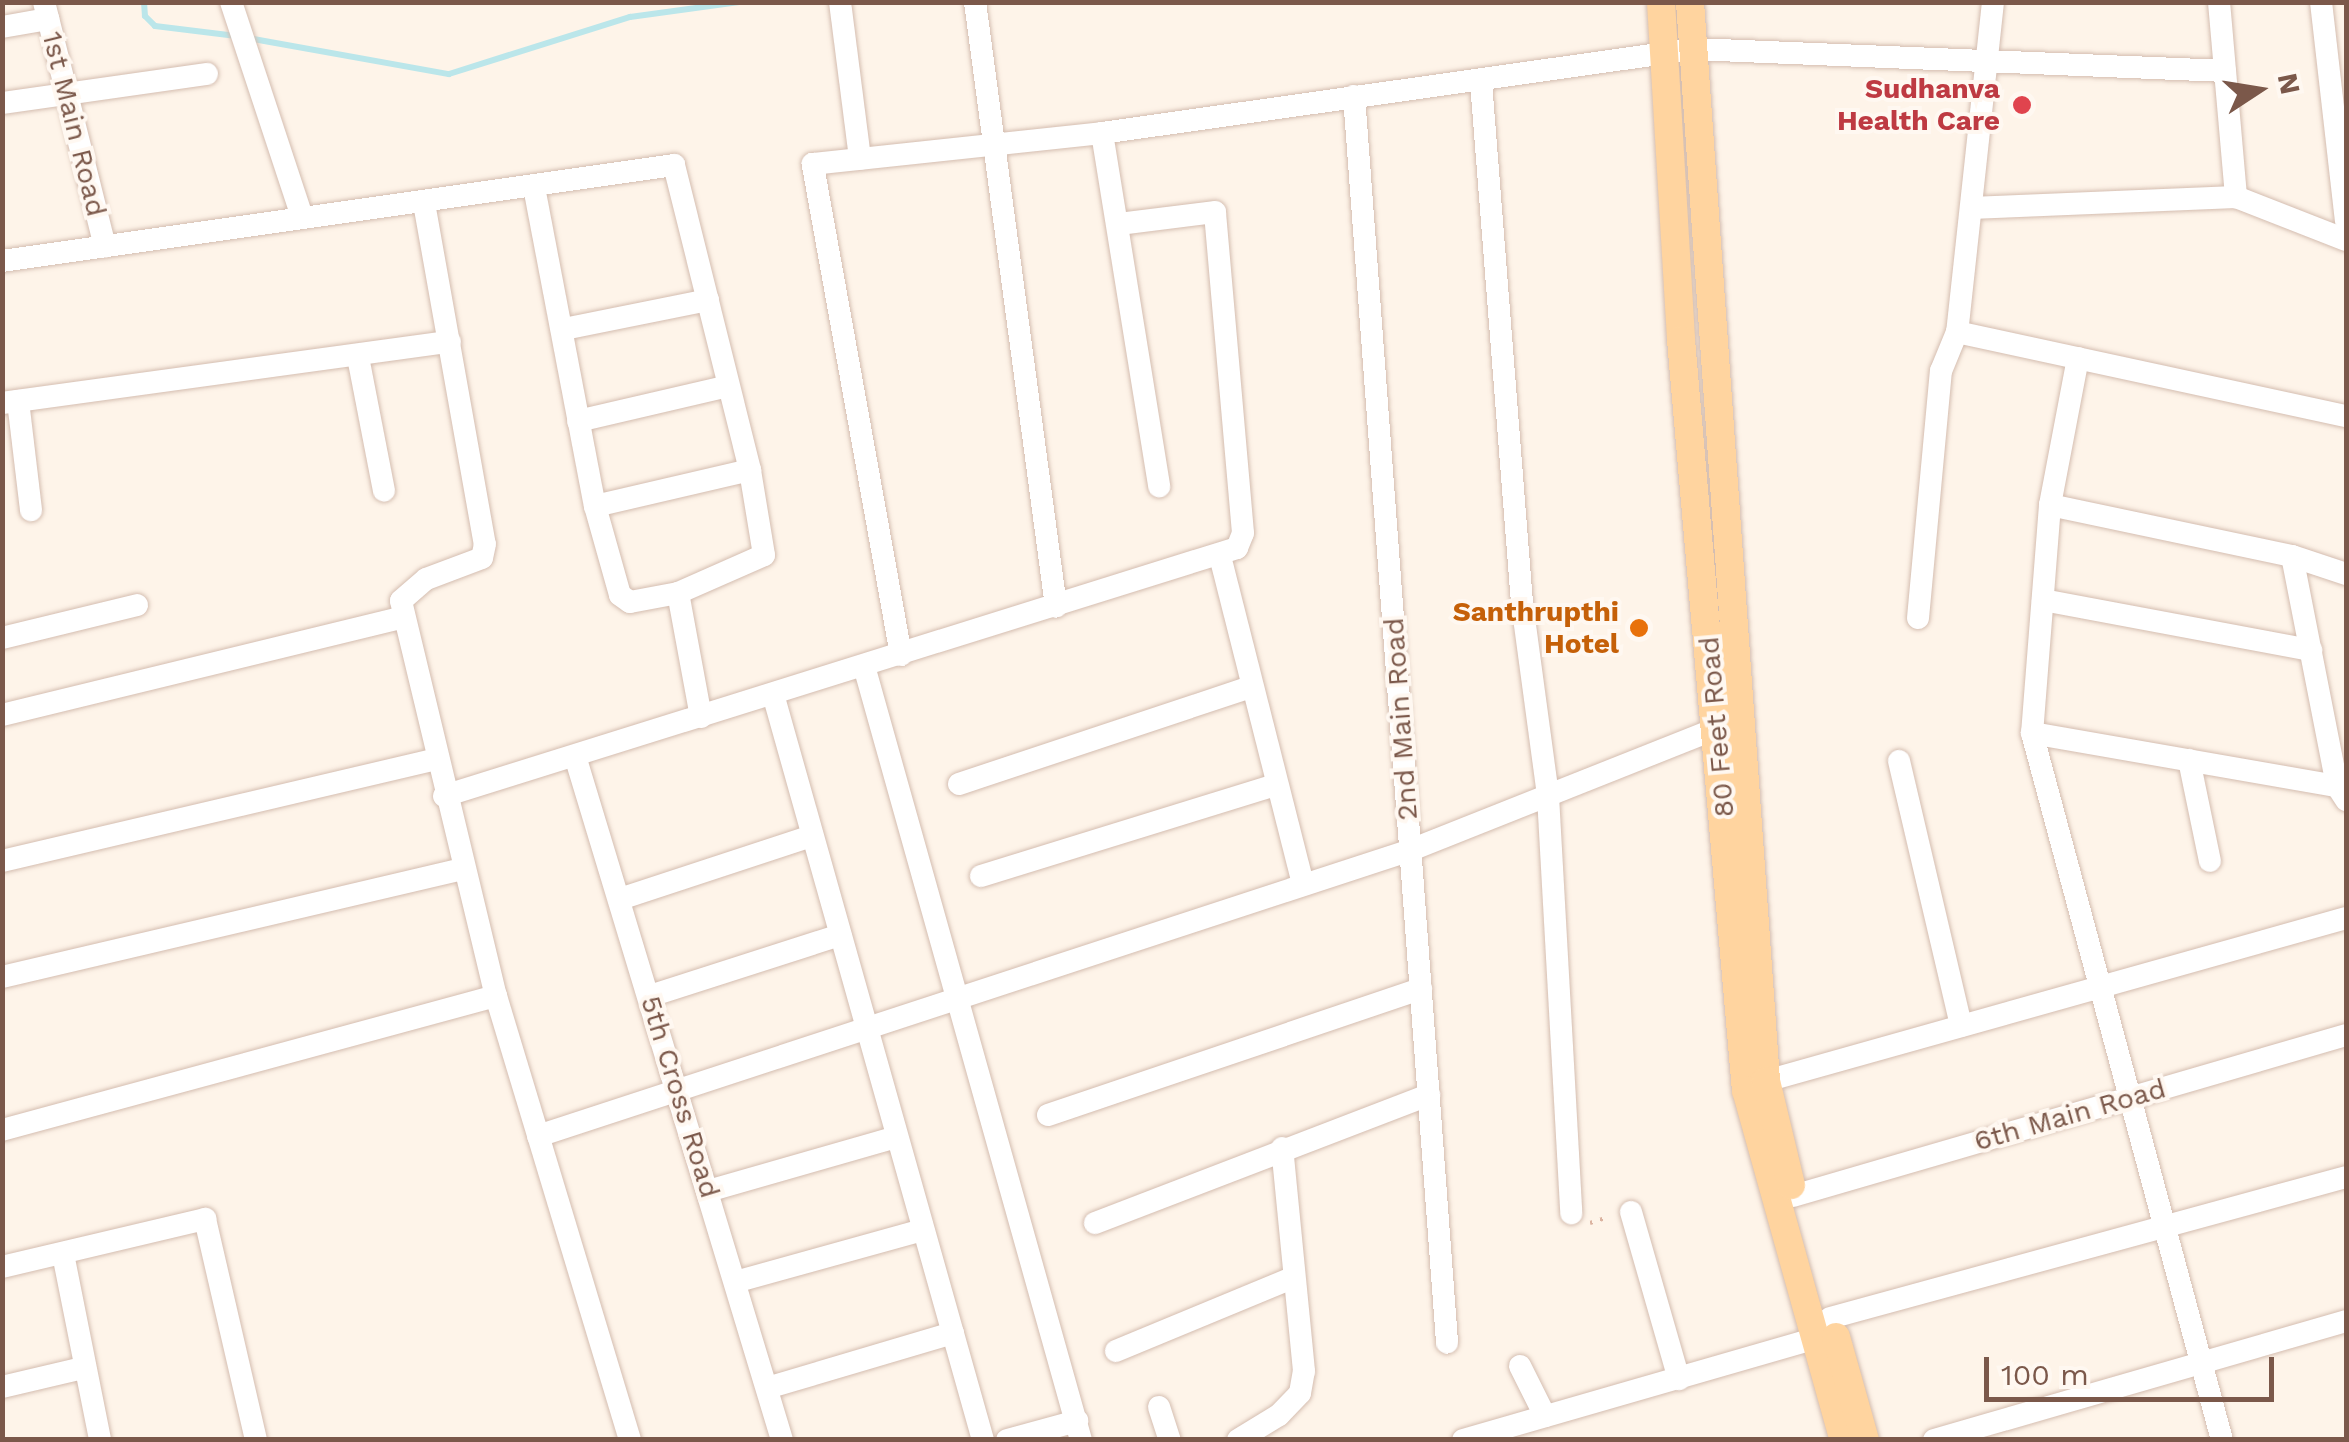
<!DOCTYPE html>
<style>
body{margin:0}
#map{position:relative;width:2349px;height:1442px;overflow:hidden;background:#fef4e9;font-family:"Work Sans",sans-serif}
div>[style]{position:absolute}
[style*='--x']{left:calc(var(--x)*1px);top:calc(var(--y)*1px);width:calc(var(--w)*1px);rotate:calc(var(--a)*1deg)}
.stream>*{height:6px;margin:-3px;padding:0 3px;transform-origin:3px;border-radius:3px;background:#bbe6ea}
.path>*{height:4px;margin-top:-2px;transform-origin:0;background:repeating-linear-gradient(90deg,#dbb3a0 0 2.5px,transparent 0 10.5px)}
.roads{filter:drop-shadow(0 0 2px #d4bdb0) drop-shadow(0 0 2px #d4bdb0)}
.minor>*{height:22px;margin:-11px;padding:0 11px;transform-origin:11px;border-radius:11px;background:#fff}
.major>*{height:28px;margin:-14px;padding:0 14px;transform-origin:14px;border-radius:14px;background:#ffd49f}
.dots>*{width:28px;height:28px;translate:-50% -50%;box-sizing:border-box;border:5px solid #fff8f1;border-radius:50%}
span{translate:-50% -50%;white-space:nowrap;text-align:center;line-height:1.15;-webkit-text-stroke:8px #fff8f1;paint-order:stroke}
.health-label{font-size:28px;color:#be3a42;font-weight:700}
.right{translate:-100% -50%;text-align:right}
.street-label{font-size:28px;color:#7b584a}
.food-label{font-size:28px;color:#c56008;font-weight:700}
.frame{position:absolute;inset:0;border:5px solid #7b584a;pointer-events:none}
.north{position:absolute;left:2209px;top:40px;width:100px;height:100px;-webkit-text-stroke:8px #fff8f1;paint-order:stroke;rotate:78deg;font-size:28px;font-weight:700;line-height:40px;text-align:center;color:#7b584a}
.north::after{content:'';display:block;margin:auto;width:35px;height:45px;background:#7b584a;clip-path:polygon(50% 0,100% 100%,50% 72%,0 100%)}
.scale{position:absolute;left:1984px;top:1357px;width:290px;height:45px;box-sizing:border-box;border:5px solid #7b584a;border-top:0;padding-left:12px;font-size:30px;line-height:35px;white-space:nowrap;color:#7b584a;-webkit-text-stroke:8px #fff8f1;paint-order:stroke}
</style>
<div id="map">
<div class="stream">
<div style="--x:144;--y:2;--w:14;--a:86"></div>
<div style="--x:145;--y:16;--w:14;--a:45"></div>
<div style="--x:155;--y:26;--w:82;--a:7"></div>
<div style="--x:248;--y:38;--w:204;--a:10.2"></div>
<div style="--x:449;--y:74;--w:190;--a:-17.5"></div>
<div style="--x:630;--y:17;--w:110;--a:-7.8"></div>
</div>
<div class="path">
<div style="--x:1590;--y:1223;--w:20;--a:-18"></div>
</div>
<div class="roads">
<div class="minor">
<div style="--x:44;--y:2;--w:252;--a:76"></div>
<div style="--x:231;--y:2;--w:226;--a:71.7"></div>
<div style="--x:840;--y:2;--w:158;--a:82.7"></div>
<div style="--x:975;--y:2;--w:610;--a:82.37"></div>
<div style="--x:1993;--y:2;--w:332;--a:96.2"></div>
<div style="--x:1957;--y:332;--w:398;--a:12.2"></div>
<div style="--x:2219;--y:2;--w:196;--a:85"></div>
<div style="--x:2321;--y:2;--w:220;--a:83.5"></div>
<div style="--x:2;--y:27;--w:47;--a:-9.9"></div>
<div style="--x:1481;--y:82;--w:523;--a:85.5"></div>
<div style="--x:1522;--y:603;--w:195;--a:82.3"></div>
<div style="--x:1548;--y:796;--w:418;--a:86.8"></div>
<div style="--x:1354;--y:96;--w:1250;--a:85.73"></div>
<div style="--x:2;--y:103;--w:207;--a:-8.1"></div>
<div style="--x:1102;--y:133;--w:358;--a:80.8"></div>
<div style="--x:534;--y:187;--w:325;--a:79.2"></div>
<div style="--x:595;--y:506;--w:92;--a:74.3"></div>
<div style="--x:620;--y:595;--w:12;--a:35"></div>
<div style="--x:630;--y:602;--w:49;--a:-10.6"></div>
<div style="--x:424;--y:203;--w:346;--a:79.9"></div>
<div style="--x:485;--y:544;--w:14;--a:102"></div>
<div style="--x:482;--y:558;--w:60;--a:159.4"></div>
<div style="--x:426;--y:579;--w:33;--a:139"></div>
<div style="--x:401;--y:601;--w:406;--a:76.5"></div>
<div style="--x:496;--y:996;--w:464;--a:73.2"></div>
<div style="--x:1971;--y:208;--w:265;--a:-2.4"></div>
<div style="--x:2236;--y:197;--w:118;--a:21.4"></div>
<div style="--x:2;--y:261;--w:679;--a:-8.13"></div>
<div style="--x:674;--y:165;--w:314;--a:76"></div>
<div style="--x:750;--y:470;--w:159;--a:166.9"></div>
<div style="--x:564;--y:329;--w:147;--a:-11.4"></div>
<div style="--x:358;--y:357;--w:136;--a:79"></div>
<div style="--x:2078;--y:358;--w:150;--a:100.8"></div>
<div style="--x:2050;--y:505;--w:229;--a:94.5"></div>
<div style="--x:2032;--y:733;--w:732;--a:74.96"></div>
<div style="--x:18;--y:401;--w:110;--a:83.2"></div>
<div style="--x:2;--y:403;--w:452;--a:-7.8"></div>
<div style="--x:578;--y:421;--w:154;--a:-13.1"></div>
<div style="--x:2050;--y:505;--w:247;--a:11.9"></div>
<div style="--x:2292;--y:556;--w:57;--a:18.4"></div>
<div style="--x:1220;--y:556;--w:339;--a:75.8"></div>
<div style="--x:2292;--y:556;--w:234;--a:78.9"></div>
<div style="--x:2337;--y:786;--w:17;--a:57"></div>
<div style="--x:2043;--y:600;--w:273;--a:10.6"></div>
<div style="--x:1918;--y:618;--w:248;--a:-84.7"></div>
<div style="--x:1941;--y:371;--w:42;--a:-67.7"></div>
<div style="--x:2;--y:638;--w:139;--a:-13.7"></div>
<div style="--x:901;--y:655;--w:499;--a:-100.2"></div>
<div style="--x:813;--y:164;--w:291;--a:-6.1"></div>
<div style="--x:1102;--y:133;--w:598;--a:-8.08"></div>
<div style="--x:1694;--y:49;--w:531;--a:2.37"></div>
<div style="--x:864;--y:666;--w:804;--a:74.34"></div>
<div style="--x:773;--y:694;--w:775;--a:74.28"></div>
<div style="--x:2;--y:715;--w:414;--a:-13.7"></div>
<div style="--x:701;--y:717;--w:126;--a:-100.5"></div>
<div style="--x:678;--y:593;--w:94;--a:-23.8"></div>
<div style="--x:764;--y:555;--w:86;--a:-99.4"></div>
<div style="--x:2032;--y:733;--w:310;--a:9.9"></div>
<div style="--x:575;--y:756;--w:715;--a:73.16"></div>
<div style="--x:2189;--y:760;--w:103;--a:78.3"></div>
<div style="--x:1899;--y:761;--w:272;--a:76.8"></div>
<div style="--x:959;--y:784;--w:308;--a:-18.4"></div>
<div style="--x:444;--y:796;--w:831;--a:-17.37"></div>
<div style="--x:1237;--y:548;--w:16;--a:-68"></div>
<div style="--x:1243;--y:533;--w:322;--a:-95"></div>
<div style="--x:1215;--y:212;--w:98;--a:172.9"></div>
<div style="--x:2;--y:861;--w:446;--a:-13.2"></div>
<div style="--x:981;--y:876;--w:308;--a:-17.2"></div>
<div style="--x:620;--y:899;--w:202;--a:-18.2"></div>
<div style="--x:2;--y:977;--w:473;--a:-13.2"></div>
<div style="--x:650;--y:996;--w:200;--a:-17.8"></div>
<div style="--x:1766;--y:1081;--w:602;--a:-15.7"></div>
<div style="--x:1048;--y:1115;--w:394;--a:-18.7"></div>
<div style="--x:2;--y:1130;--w:512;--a:-15.18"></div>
<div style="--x:538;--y:1136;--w:919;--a:-18.14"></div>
<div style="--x:1411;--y:850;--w:343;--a:-21.7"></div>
<div style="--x:708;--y:1191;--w:196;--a:-16"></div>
<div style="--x:1793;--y:1196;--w:576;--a:-16.23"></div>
<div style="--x:1631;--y:1212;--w:174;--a:74"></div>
<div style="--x:1095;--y:1223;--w:358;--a:-21"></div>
<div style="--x:63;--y:1254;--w:190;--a:78.7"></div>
<div style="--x:2;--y:1267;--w:209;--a:-13.3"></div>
<div style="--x:205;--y:1219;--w:227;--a:77"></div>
<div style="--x:735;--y:1282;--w:195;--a:-15.5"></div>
<div style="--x:1830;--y:1318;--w:535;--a:-15.28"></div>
<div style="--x:1116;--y:1351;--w:191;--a:-22.5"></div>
<div style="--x:1520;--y:1366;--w:56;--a:63.4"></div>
<div style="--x:2;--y:1387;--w:83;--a:-13.2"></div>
<div style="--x:767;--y:1388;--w:194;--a:-16.5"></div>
<div style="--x:1159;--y:1407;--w:35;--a:72"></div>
<div style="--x:1007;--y:1440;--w:73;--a:-15.2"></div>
<div style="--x:1238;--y:1440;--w:48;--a:-31.4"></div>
<div style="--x:1279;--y:1415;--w:30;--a:-46"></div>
<div style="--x:1300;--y:1393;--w:22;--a:-80"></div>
<div style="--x:1304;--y:1371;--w:224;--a:-95.6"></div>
<div style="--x:1463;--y:1440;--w:368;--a:-16.1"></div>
<div style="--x:1934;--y:1440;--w:429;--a:-16.1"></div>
</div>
<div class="major">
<div style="--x:1661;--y:2;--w:339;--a:86.6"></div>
<div style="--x:1681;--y:340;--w:753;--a:85.05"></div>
<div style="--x:1746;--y:1090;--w:363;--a:74.4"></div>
<div style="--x:1690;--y:2;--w:1082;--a:85.97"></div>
<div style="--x:1766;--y:1081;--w:107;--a:76.5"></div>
<div style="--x:1836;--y:1337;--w:107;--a:74.3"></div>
</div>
</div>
<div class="dots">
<div style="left:2022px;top:105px;background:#e0444e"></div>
<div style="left:1639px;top:628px;background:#e8710a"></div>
</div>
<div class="health-label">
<span class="right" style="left:2000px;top:105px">Sudhanva<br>Health Care</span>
</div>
<div class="street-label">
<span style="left:74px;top:124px;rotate:76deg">1st Main Road</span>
<span style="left:1401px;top:719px;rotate:-94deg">2nd Main Road</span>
<span style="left:1717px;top:727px;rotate:-95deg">80 Feet Road</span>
<span style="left:680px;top:1097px;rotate:73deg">5th Cross Road</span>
<span style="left:2070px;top:1115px;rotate:-16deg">6th Main Road</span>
</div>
<div class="food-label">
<span class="right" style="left:1619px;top:628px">Santhrupthi<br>Hotel</span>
</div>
<div class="frame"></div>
<div class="north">N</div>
<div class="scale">100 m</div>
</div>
